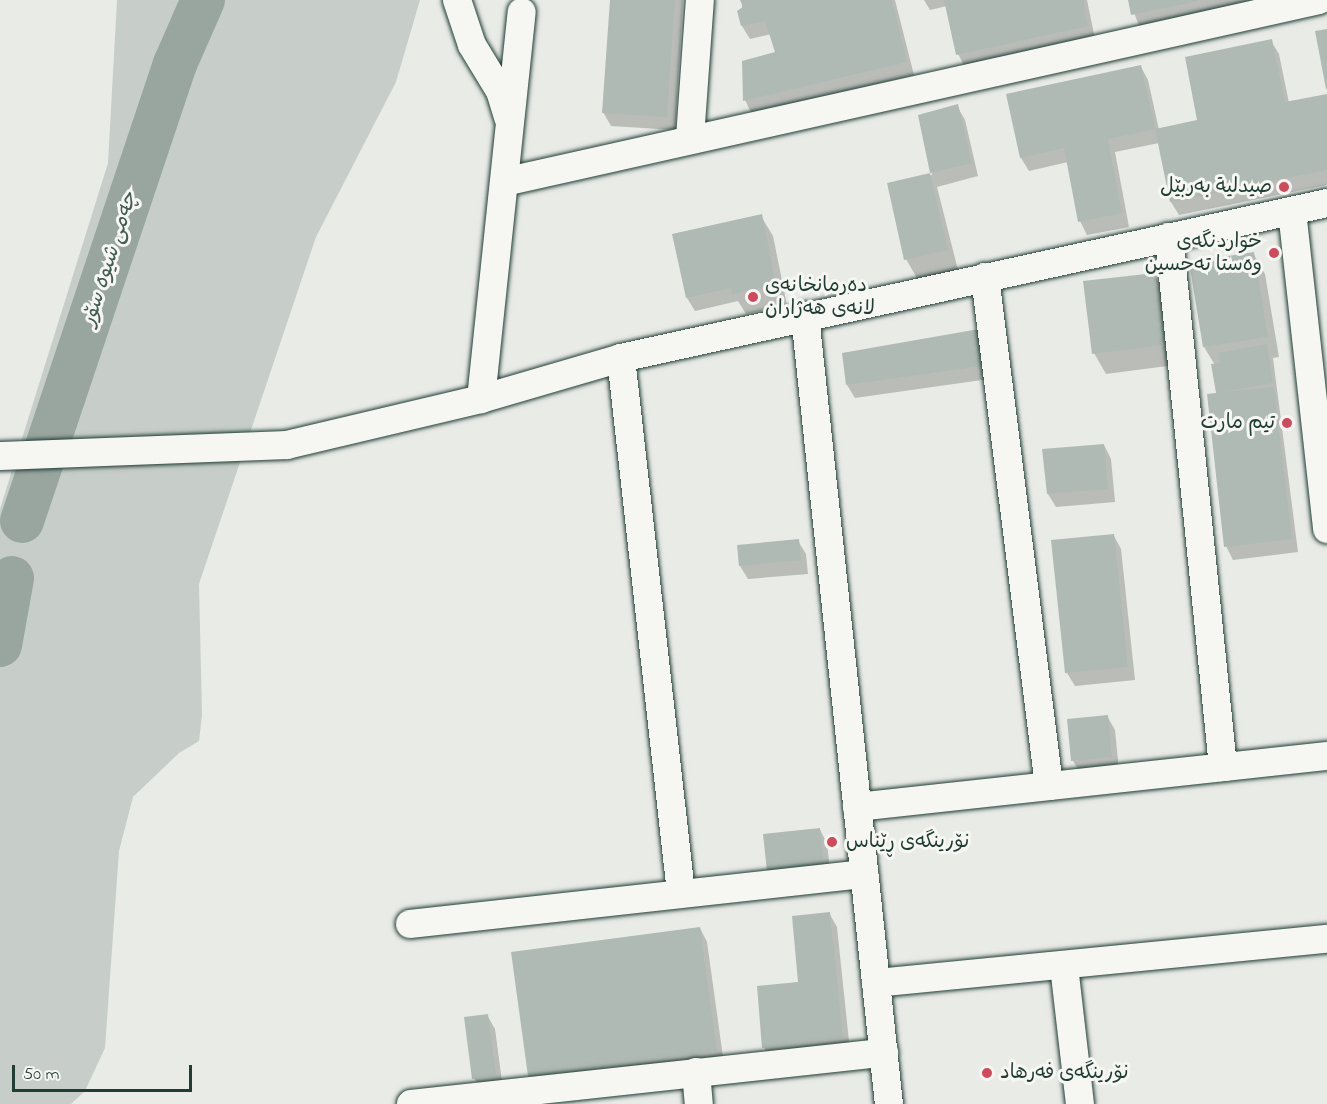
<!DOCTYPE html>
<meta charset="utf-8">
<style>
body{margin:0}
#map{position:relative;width:1327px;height:1104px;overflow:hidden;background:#e9ebe7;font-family:"Indie Flower","Playpen Sans Arabic",sans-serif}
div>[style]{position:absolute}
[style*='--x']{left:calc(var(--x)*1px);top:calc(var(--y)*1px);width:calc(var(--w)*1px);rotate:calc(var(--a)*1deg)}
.green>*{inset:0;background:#c7cec9}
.shadow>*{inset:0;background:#0003}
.river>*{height:44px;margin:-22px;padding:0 22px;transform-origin:22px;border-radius:22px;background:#99a6a0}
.building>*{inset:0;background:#b0bab5}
.roads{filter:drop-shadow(0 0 2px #1f3d34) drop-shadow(0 0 2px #1f3d34)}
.minor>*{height:28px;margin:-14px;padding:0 14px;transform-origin:14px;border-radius:14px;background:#f6f6f2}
.dots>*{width:16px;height:16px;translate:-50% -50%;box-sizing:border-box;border:3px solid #f6f6f2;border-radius:50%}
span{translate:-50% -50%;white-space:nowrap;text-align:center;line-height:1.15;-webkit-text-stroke:6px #f6f6f2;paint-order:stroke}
.poi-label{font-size:20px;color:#1f3d34}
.right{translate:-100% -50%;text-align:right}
.left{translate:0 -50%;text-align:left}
.water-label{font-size:21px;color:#445c54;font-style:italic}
.scale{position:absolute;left:12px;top:1065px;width:180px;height:27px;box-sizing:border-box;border:3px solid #1f3d34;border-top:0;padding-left:8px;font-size:18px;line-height:21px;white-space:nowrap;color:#1f3d34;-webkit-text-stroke:4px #f6f6f2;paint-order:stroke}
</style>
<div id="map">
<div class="green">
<div style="clip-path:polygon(117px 0,420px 0,396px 82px,316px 237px,199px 584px,202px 715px,199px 741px,179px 753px,133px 797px,119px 851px,105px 1048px,85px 1091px,71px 1104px,0 1104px,0 509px,108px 163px)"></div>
</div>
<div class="shadow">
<div style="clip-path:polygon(611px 0,683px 0,675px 130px,611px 126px,603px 112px)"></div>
<div style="clip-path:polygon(742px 0,895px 0,914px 75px,752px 114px,745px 100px,777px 54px,771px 34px,750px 39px,742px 26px)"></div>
<div style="clip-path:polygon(924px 0,1087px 0,1095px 39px,965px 67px,958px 54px,947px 6px,930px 10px)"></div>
<div style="clip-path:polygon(1129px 0,1270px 0,1140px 28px)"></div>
<div style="clip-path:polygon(1271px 41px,1279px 54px,1289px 103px,1327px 95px,1327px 185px,1179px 215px,1171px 202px,1159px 143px,1115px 152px,1129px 227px,1087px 235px,1080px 221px,1068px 162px,1029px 171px,1021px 158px,1008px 95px,1141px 67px,1148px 80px,1159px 130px,1200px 121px)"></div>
<div style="clip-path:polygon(957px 106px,965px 120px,978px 176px,937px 187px,958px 270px,918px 280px,906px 259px,889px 185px,932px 175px,920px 116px)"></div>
<div style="clip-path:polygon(761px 216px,773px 236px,787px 305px,746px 314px,738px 301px,695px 311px,687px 298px)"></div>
<div style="clip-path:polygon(1253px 253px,1265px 274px,1279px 357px,1273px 358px,1298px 552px,1233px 560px,1226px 546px,1215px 365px,1204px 347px,1191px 263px)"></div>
<div style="clip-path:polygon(1154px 274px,1166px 295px,1175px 365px,1106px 374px,1094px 353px)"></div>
<div style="clip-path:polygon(979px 331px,989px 379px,855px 398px,847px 385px)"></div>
<div style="clip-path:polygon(1104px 445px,1111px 459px,1115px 502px,1056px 507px,1048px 494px)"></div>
<div style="clip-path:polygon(1114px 536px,1121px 549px,1135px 680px,1075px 686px,1067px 673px,1053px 541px)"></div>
<div style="clip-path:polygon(798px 541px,806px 554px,808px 574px,748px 579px,740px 566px,738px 547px)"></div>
<div style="clip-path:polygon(1107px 716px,1115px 730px,1119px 771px,1081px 774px,1073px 761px)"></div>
<div style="clip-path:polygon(820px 830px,827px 843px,831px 879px,768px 871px)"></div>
<div style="clip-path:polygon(829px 913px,837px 927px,850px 1051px,771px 1061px,764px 1047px,800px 983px)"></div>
<div style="clip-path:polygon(700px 928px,707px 942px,724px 1064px,537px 1089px,529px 1076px)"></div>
<div style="clip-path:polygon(487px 1015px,495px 1029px,503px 1089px,482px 1092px,474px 1078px)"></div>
</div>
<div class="river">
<div style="--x:22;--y:521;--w:482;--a:-71.5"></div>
<div style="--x:175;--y:64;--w:70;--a:-66.4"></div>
<div style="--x:0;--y:645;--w:68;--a:-79.8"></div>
</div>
<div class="building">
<div style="clip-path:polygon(610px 0,675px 0,667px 117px,602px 113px)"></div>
<div style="clip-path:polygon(740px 0,892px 0,907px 62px,743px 101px,742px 61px,775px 52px,765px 21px,741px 26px,737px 11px,743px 7px)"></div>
<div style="clip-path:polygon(944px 0,1083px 0,1088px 26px,956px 55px)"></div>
<div style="clip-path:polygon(1128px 0,1198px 0,1198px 1px,1131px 15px)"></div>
<div style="clip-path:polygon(1327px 29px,1327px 89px,1326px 89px,1315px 31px)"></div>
<div style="clip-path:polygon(1272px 39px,1285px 102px,1327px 94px,1327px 170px,1170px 202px,1155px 129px,1197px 120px,1185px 57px)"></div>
<div style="clip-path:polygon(1141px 65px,1155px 129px,1108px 139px,1122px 213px,1078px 222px,1064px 148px,1020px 158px,1006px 94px)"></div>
<div style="clip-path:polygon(958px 104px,972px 163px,930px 173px,918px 115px)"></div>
<div style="clip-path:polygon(930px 173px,948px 250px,904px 260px,887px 183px)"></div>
<div style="clip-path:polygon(762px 214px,776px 285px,732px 294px,731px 288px,686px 298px,672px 234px)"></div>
<div style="clip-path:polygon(1254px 252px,1268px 337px,1203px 347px,1189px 262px)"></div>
<div style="clip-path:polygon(1155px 273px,1164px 345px,1092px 354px,1083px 281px)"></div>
<div style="clip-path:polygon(979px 329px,982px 366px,846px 385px,842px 353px)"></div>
<div style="clip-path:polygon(1267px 344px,1273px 383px,1222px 392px,1274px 387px,1292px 539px,1224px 547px,1207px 394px,1216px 393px,1211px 364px,1220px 363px,1218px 353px)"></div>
<div style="clip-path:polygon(1104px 444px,1108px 489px,1047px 494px,1042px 449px)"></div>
<div style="clip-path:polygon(1114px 534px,1128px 667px,1065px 673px,1051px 540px)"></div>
<div style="clip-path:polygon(799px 539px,801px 560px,739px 566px,737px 545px)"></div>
<div style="clip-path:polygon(1108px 715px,1112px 757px,1071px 761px,1067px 719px)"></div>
<div style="clip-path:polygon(820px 828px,824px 865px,767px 871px,763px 834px)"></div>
<div style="clip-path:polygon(830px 912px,843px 1038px,762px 1048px,757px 986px,798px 982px,792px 916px)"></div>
<div style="clip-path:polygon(700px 927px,717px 1051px,528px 1076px,511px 952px)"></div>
<div style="clip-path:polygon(488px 1014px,496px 1076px,472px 1079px,464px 1017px)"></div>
</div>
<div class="roads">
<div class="minor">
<div style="--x:457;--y:0;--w:47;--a:71.6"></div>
<div style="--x:472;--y:45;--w:54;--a:58.7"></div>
<div style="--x:500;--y:91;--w:28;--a:73"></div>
<div style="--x:690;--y:138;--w:138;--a:-85.9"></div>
<div style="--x:504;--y:182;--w:835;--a:-12.59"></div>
<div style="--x:1292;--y:211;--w:320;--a:83.7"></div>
<div style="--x:1169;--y:237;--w:533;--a:84.18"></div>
<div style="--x:985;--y:277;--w:513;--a:82.83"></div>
<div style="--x:805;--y:316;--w:792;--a:83.92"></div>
<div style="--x:621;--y:358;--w:538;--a:83.6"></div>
<div style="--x:481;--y:399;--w:389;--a:-84"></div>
<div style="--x:0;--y:456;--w:287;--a:-2.2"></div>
<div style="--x:287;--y:445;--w:199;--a:-13.3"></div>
<div style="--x:481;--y:399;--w:146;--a:-16.3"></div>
<div style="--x:621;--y:358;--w:723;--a:-12.38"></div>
<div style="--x:857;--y:807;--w:473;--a:-6.2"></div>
<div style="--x:410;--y:924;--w:457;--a:-6.3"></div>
<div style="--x:1064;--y:966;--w:139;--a:83.4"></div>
<div style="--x:876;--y:983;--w:453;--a:-5.6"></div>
<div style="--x:696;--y:1072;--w:32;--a:85"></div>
<div style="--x:411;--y:1104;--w:476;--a:-6.2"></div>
</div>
</div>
<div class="dots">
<div style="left:1284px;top:187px;background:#d1495b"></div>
<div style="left:1274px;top:253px;background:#d1495b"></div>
<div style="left:753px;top:297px;background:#d1495b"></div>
<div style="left:1287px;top:423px;background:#d1495b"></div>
<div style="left:832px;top:842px;background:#d1495b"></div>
<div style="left:987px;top:1073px;background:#d1495b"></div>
</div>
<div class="poi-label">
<span class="right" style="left:1272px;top:187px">صيدلية بەربێل</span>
<span class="right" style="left:1262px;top:254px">خواردنگەی<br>وەستا تەحسین</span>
<span class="left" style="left:765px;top:298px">دەرمانخانەی<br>لانەی هەژاران</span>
<span class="right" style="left:1275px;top:423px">تیم مارت</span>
<span class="left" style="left:846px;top:842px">نۆرینگەی ڕێناس</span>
<span class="left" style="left:1000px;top:1073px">نۆرینگەی فەرهاد</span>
</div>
<div class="water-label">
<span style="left:110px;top:259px;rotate:-72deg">چەمی شیوە سۆر</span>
</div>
<div class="scale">50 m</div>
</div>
